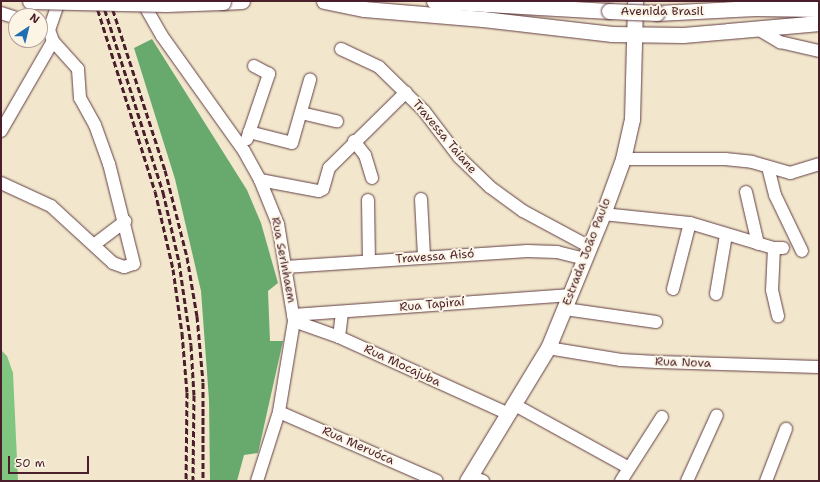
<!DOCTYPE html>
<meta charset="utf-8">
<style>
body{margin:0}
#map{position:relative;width:820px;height:482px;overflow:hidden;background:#f2e7cc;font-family:"Shantell Sans",sans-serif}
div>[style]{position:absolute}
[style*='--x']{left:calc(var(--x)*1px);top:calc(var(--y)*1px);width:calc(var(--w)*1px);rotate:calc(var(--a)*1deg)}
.green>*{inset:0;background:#80c580}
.forest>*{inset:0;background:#68aa6e}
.roads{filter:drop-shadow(0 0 1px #633d43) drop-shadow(0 0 1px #633d43)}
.minor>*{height:12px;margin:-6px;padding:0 6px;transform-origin:6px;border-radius:6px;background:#fff}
.major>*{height:15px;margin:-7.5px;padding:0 7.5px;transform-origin:7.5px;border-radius:7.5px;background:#fff}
.rail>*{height:3px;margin-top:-1.5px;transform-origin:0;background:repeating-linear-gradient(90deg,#4a1f2b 0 6px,transparent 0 9px)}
.bridges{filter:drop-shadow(0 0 1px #633d43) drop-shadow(0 0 1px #633d43)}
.major-bridge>*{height:15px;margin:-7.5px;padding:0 7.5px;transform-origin:7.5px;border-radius:7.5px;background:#fff}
span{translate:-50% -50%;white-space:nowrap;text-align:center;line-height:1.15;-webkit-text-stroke:4px #fcf5e5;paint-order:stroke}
.street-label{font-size:12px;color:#4a1f2b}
.frame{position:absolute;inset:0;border:2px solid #4a1f2b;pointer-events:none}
.north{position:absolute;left:8px;top:8px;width:40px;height:40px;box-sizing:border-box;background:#fcf5e5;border:1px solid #b59f9b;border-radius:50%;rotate:35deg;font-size:11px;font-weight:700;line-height:16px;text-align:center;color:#4a1f2b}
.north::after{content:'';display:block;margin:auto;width:14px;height:18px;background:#1f6fb2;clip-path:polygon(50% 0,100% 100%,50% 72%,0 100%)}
.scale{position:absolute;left:8px;top:456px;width:81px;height:18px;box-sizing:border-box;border:2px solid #4a1f2b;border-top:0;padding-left:5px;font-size:12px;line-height:14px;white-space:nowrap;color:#4a1f2b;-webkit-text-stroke:3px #fcf5e5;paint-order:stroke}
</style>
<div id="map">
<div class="green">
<div style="clip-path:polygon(1px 350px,7px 356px,13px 373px,18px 481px,1px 481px)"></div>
</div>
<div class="forest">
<div style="clip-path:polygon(152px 39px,247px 190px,261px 223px,278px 283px,268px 291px,270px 341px,283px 341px,258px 453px,244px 455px,237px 481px,210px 481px,209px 400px,201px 291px,175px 179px,134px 48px)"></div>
</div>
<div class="roads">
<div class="minor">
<div style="--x:142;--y:1;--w:40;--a:60.3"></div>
<div style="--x:162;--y:36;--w:141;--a:54.5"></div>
<div style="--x:244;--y:151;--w:33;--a:61"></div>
<div style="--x:260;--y:180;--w:48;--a:67.8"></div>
<div style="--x:278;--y:224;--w:98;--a:80.6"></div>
<div style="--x:294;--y:321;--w:92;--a:99.4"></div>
<div style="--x:279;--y:412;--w:72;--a:107.7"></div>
<div style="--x:1;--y:13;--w:16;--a:18"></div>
<div style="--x:758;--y:29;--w:26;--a:31"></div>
<div style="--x:780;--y:42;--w:40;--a:13"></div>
<div style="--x:49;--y:30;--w:31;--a:-71"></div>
<div style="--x:341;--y:49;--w:42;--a:25.3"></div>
<div style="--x:379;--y:67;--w:63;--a:44.4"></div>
<div style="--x:424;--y:111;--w:58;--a:52.7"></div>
<div style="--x:459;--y:157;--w:43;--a:44.1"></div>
<div style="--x:490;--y:187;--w:41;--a:36"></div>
<div style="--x:523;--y:211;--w:76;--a:28.2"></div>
<div style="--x:301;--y:113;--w:37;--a:13"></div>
<div style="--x:1;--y:131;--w:104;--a:-60"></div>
<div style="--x:249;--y:132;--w:44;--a:14.3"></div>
<div style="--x:292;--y:143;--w:66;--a:-74.1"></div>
<div style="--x:247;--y:139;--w:69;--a:-71.3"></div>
<div style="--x:269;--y:74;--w:17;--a:-152"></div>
<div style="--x:354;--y:141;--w:18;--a:52"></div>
<div style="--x:365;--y:155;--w:24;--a:73"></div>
<div style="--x:623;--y:159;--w:102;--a:0"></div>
<div style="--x:725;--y:159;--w:27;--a:6"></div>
<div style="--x:752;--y:162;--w:40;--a:16"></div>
<div style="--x:790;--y:173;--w:30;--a:-17"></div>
<div style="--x:768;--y:167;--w:29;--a:76"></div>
<div style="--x:775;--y:195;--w:62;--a:64.3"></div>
<div style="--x:260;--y:180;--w:60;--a:10.6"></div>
<div style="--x:319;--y:191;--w:4;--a:-27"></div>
<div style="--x:323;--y:189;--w:22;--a:-74"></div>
<div style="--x:329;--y:168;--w:108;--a:-44.6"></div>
<div style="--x:1;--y:183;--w:55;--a:24.7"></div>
<div style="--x:51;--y:206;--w:84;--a:42.6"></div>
<div style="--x:113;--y:263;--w:12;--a:20"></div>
<div style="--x:124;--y:267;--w:10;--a:-17"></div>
<div style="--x:134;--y:264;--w:103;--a:-104"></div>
<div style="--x:109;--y:164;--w:41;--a:-109.7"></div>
<div style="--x:95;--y:125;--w:31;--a:-119"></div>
<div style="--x:80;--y:98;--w:29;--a:-94"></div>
<div style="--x:78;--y:69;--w:38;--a:-132"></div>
<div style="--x:53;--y:41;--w:12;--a:-110"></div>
<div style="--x:746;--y:192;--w:53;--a:77"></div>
<div style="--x:421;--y:199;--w:58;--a:87"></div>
<div style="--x:368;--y:200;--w:61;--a:89.1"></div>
<div style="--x:603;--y:214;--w:87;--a:5.9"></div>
<div style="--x:690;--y:223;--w:88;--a:16.6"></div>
<div style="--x:774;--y:248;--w:9;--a:0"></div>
<div style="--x:95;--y:244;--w:38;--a:-37"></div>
<div style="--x:774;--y:248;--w:42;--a:92.7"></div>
<div style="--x:772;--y:290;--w:27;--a:77"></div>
<div style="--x:285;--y:267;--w:243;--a:-3.8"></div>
<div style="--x:527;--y:251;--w:30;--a:2"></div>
<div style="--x:557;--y:252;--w:29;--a:14"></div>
<div style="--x:673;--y:289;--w:68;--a:-75.6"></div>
<div style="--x:716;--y:294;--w:60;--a:-80.4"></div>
<div style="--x:565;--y:309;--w:92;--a:8.1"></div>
<div style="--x:293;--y:315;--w:279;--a:-4.1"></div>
<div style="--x:294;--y:321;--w:48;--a:19.6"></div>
<div style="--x:339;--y:337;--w:187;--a:24.4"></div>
<div style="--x:339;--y:337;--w:24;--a:-83"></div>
<div style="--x:548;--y:348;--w:74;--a:9.3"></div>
<div style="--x:621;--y:360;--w:36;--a:3"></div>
<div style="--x:657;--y:362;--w:162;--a:1.8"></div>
<div style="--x:515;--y:405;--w:130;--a:28.9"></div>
<div style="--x:279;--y:412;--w:172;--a:23.6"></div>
<div style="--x:470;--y:476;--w:14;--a:21"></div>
<div style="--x:621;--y:481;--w:76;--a:-57.4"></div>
<div style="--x:687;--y:481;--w:72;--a:-65.6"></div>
<div style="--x:766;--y:481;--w:56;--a:-69"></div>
</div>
<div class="major">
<div style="--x:324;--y:1;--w:41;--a:11.3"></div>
<div style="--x:364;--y:9;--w:119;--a:4.8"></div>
<div style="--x:483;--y:19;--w:130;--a:6.6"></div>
<div style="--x:612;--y:34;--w:71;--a:0.8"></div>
<div style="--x:683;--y:35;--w:137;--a:-5"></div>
<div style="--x:434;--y:1;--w:175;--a:3.3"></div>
<div style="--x:223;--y:2;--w:19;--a:-3"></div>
<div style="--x:657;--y:13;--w:99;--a:-2.9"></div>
<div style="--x:756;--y:8;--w:63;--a:0.9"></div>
<div style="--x:467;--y:481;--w:156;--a:-58.7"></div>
<div style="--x:548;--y:348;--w:145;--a:-67.7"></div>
<div style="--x:603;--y:214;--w:59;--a:-70"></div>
<div style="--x:623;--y:159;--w:41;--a:-77.3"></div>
<div style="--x:632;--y:119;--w:118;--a:-88.5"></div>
</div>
</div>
<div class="rail">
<div style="--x:95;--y:1;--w:199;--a:72.5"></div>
<div style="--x:155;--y:191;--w:80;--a:77"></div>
<div style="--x:173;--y:269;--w:65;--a:82"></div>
<div style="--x:182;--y:333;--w:59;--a:85.2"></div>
<div style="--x:187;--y:392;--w:89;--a:90.6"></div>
<div style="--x:102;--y:1;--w:201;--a:72.3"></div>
<div style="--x:163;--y:192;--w:72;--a:77.1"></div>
<div style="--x:179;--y:262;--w:84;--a:81.8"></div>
<div style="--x:191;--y:345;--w:50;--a:86.6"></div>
<div style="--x:194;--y:395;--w:86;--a:90.7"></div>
<div style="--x:110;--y:1;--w:178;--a:72"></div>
<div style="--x:165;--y:170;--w:90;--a:75.8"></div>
<div style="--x:187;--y:257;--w:60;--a:80.4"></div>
<div style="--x:197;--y:316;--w:66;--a:84.8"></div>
<div style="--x:203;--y:382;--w:99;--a:90"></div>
</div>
<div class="bridges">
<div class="major-bridge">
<div style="--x:30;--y:1;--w:136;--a:1.3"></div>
<div style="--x:166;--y:4;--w:57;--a:-2"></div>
<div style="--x:609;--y:11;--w:48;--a:2.4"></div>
</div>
</div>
<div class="street-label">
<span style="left:662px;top:12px">Avenida Brasil</span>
<span style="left:444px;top:137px;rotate:50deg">Travessa Taiane</span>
<span style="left:587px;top:252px;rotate:-69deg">Estrada João Paulo</span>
<span style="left:435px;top:257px;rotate:-4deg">Travessa Aisó</span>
<span style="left:283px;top:260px;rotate:79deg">Rua Serinhaem</span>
<span style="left:432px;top:305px;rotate:-5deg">Rua Tapiraí</span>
<span style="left:683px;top:363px;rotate:2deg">Rua Nova</span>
<span style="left:402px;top:366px;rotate:25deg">Rua Mocajuba</span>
<span style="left:358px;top:446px;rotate:24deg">Rua Meruóca</span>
</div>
<div class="frame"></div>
<div class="north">N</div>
<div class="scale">50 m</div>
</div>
